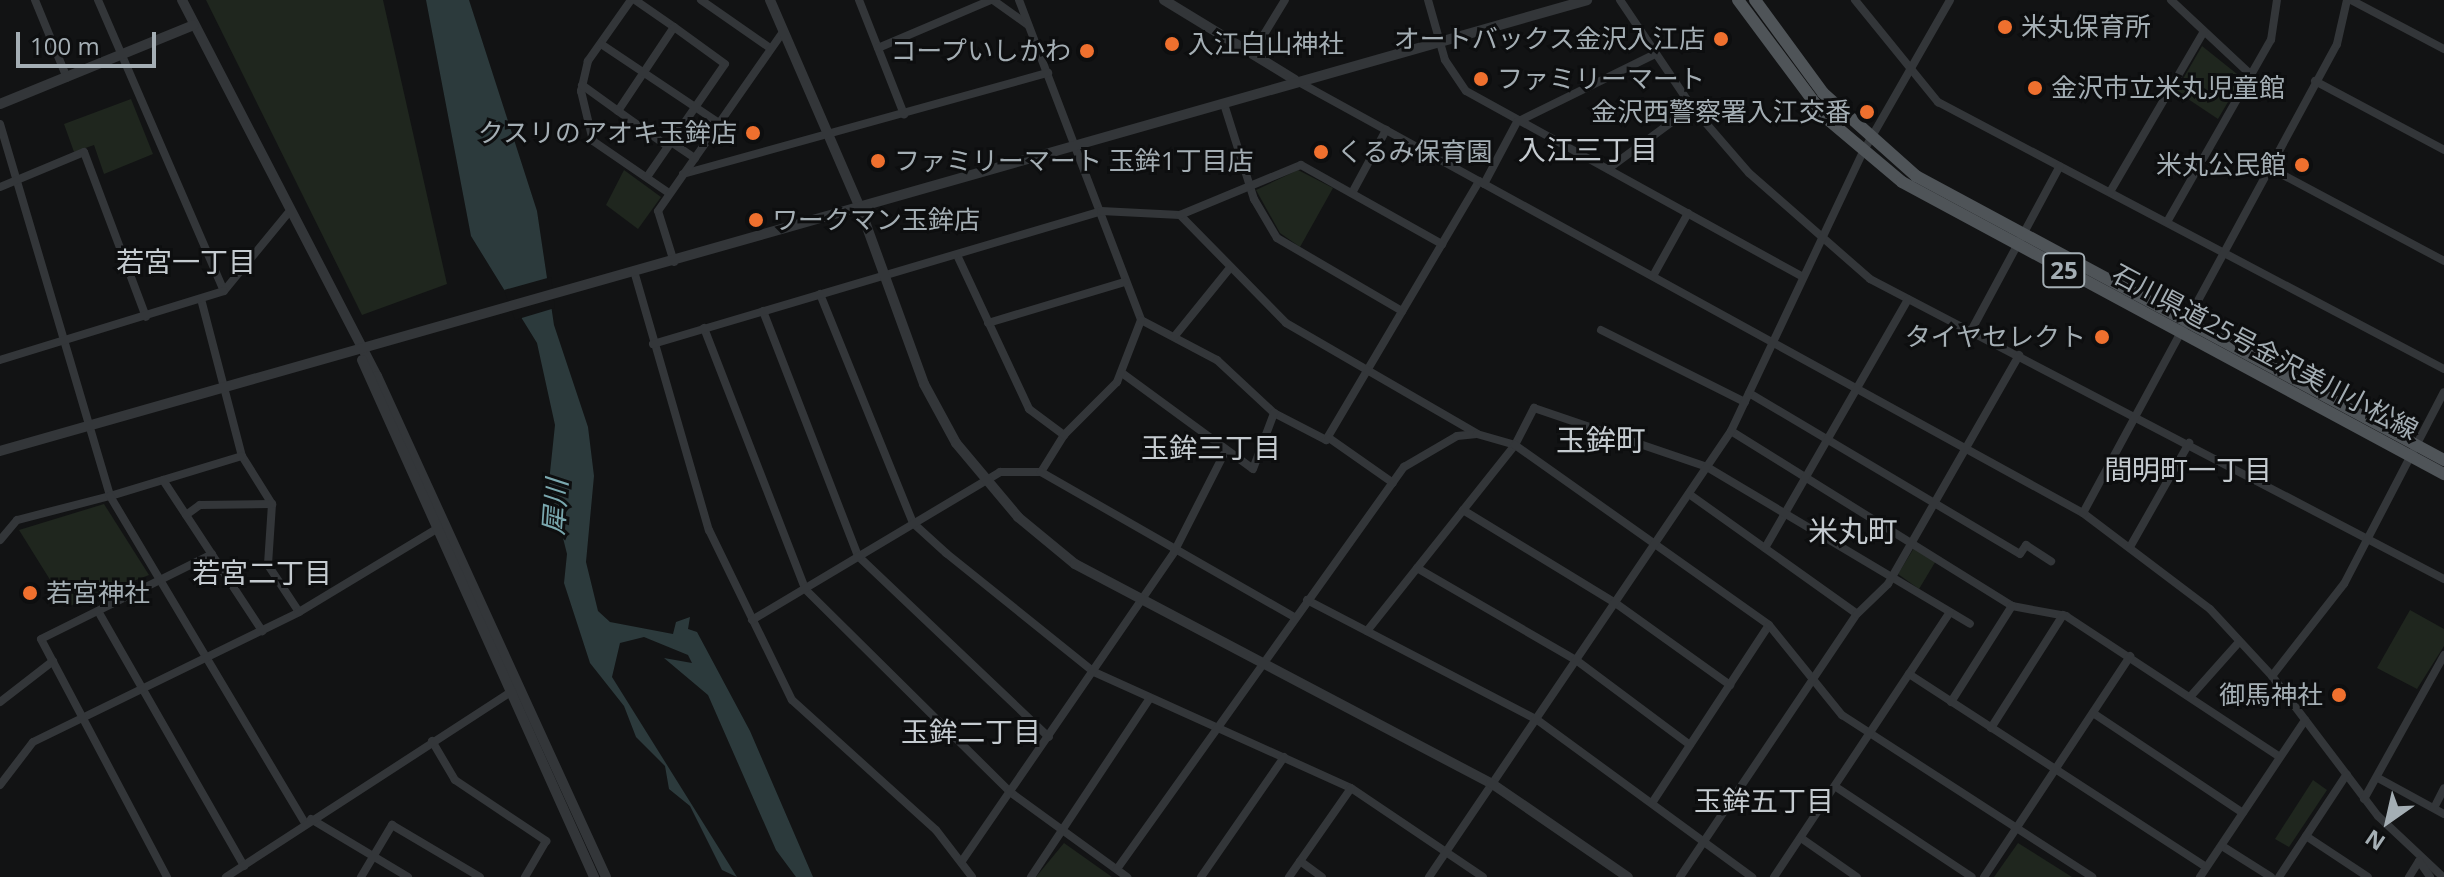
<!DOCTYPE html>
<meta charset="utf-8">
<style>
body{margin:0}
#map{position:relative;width:2444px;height:877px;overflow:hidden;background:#121314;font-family:"Open Sans","Noto Sans JP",sans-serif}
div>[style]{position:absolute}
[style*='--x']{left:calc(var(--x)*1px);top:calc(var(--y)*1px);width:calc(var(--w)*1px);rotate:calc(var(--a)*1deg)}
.green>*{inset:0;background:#1f261e}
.water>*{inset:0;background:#2c3a3c}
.pier>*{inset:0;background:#121314}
.minor>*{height:8px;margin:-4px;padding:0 4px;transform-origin:4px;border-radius:4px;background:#333639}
.tertiary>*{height:10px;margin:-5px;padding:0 5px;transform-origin:5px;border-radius:5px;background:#333639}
.primary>*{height:12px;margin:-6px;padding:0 6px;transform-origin:6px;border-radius:6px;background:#4f5458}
.dots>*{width:22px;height:22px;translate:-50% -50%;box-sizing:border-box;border:4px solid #0d0e0f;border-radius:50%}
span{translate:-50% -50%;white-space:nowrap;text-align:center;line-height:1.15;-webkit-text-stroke:6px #0d0e0f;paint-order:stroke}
.shield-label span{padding:2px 6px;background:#0d0e0f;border:2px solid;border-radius:6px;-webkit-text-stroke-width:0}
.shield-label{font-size:24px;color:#a4aeb4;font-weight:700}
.poi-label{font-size:26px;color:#a4aeb4}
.left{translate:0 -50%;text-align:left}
.right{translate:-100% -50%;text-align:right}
.street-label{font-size:26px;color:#a4aeb4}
.neighbourhood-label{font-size:28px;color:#c5cbd0}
.water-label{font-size:28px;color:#7aa8af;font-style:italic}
.quarter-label{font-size:30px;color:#c5cbd0}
.north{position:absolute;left:2348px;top:781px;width:80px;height:80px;-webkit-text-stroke:6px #0d0e0f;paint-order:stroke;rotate:214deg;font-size:22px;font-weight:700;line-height:32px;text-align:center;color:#a4aeb4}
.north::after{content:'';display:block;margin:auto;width:28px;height:36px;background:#a4aeb4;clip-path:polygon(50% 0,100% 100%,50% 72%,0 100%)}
.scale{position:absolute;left:16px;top:32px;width:140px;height:36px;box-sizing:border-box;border:4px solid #a4aeb4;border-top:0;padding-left:10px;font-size:24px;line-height:28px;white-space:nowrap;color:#a4aeb4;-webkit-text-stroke:6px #0d0e0f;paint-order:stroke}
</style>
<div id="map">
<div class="green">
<div style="clip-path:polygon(206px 0,383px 0,447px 284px,362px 315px)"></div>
<div style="clip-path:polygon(2202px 46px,2242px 78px,2218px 119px,2176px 91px)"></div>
<div style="clip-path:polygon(131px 99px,153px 154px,104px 174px,94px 145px,74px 152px,64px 124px)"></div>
<div style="clip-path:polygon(624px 170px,661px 197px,638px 229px,606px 205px)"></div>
<div style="clip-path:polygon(1298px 170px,1333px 188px,1300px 247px,1280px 233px,1256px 190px)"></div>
<div style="clip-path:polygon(104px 504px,149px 575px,67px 607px,19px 530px)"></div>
<div style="clip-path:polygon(1914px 548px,1937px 559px,1919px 589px,1898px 574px)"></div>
<div style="clip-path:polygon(2410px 610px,2444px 629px,2444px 646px,2417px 689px,2377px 668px)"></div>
<div style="clip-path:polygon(2313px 780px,2327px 790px,2289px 847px,2275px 839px)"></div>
<div style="clip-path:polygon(1064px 843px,1112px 877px,1036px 877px)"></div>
<div style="clip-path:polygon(2018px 843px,2072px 877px,1994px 877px)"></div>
</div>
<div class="water">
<div style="clip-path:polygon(426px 0,469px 0,537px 211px,554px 325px,588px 427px,594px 476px,586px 562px,598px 611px,610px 622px,673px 634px,676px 622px,690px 617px,688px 629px,697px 632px,750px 731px,813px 877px,796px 877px,776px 850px,708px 695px,664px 658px,692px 663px,688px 655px,644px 637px,620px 643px,612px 677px,737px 877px,722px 870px,690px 806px,669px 789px,665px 766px,636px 737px,624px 706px,590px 663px,564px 583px,567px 554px,549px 482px,555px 425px,537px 343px,471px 236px)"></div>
</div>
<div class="pier">
<div style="clip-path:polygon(551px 277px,555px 308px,515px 320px,504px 290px)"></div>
</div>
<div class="minor">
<div style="--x:35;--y:0;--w:84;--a:67.7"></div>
<div style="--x:98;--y:0;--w:317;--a:66.6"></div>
<div style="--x:224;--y:291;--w:101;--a:-50.6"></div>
<div style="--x:631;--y:0;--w:75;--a:125.2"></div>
<div style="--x:588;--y:61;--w:31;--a:103"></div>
<div style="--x:581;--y:91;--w:51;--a:76.5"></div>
<div style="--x:593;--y:141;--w:92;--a:34.4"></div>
<div style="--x:635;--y:0;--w:47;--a:34.7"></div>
<div style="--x:674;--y:27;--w:101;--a:123.7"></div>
<div style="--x:618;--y:111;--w:60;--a:35.5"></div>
<div style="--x:701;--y:0;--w:84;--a:34.8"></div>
<div style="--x:859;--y:0;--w:123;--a:68.5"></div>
<div style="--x:993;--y:0;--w:43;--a:35.5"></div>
<div style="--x:1019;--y:0;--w:342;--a:69.1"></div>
<div style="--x:1141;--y:320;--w:86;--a:27.8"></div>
<div style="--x:1217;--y:360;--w:78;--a:42.9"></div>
<div style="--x:1274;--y:413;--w:59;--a:27.4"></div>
<div style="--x:1326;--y:440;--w:301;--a:-59.4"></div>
<div style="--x:1428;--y:0;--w:62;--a:74.2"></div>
<div style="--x:1445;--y:60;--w:37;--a:56"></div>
<div style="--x:1466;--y:91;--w:383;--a:28.9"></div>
<div style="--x:1620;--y:0;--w:129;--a:56.1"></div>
<div style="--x:1692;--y:107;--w:87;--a:49.2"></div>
<div style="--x:1749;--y:173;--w:161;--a:41.2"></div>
<div style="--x:1870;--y:279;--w:648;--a:27.59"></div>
<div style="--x:1855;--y:0;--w:132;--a:50.9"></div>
<div style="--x:1938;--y:102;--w:572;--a:27.82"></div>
<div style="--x:2171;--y:0;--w:108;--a:43.1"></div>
<div style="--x:2351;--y:0;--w:105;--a:27.8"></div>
<div style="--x:601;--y:44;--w:142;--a:33.8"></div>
<div style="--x:878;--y:48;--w:123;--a:-23"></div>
<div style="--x:1252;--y:54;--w:63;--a:-58.6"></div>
<div style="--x:1295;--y:80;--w:899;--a:28.79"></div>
<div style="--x:2083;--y:513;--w:159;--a:37.1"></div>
<div style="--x:2210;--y:609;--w:91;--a:47.2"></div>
<div style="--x:2272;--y:676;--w:176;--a:52.9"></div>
<div style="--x:2378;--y:816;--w:89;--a:43.2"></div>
<div style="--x:2315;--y:81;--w:146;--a:28.1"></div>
<div style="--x:582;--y:85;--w:44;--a:35.8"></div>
<div style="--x:1224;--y:104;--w:100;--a:72.5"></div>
<div style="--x:1254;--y:199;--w:45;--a:59.5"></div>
<div style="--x:1277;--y:238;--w:145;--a:30.3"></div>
<div style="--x:0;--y:124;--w:388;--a:73.5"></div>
<div style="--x:110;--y:496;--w:96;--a:165.5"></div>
<div style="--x:17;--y:520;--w:26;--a:130"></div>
<div style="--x:671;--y:142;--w:29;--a:34"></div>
<div style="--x:2270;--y:168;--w:197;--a:28.1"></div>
<div style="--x:1608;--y:169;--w:104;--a:-36.4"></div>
<div style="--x:683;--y:174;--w:379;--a:-15.5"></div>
<div style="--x:647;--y:177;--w:137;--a:-55.4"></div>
<div style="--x:725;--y:64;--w:63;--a:-144"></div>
<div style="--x:1484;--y:184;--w:70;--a:-62"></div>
<div style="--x:1517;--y:122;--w:152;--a:-26.2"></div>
<div style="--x:0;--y:187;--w:91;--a:-22.6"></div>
<div style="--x:84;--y:152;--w:176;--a:69.4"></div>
<div style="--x:2110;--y:192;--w:186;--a:-59.7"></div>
<div style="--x:1352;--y:193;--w:72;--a:-61.6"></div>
<div style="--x:1180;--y:215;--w:151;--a:45.5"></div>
<div style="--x:1286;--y:323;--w:220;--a:30.1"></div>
<div style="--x:2167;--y:222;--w:210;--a:-60.3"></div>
<div style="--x:2271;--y:40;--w:40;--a:-81.5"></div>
<div style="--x:957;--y:255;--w:170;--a:64.9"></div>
<div style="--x:1029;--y:409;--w:44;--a:36.6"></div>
<div style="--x:674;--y:262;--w:53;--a:-107.4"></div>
<div style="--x:658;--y:211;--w:218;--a:-55.1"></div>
<div style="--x:634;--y:271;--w:270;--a:73.9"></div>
<div style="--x:709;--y:530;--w:189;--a:64"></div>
<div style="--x:792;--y:700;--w:194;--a:42.1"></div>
<div style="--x:936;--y:830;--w:59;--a:52.5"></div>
<div style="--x:1653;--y:276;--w:72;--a:-60.9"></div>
<div style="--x:820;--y:294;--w:247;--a:67.9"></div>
<div style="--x:913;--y:523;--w:45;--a:42.3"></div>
<div style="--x:946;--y:553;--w:190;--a:38.8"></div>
<div style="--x:1094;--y:672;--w:282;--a:24.3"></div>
<div style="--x:1351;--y:788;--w:159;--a:34"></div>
<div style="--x:201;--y:299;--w:162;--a:75.4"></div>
<div style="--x:242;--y:456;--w:57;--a:58"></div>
<div style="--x:272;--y:504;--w:61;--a:93.8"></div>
<div style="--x:268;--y:565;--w:56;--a:56.6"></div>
<div style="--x:763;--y:311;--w:263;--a:68.8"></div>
<div style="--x:858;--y:556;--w:263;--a:43.5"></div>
<div style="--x:988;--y:323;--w:143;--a:-16.7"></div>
<div style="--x:704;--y:328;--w:280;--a:68.8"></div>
<div style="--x:805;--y:589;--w:289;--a:44.7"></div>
<div style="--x:1010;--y:792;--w:145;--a:36"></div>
<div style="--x:1601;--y:330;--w:161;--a:26.6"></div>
<div style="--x:1971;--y:331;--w:187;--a:-61.7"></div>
<div style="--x:1174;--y:337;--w:87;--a:-51"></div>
<div style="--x:653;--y:344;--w:467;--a:-16.5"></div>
<div style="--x:1101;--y:211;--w:79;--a:2.9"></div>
<div style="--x:1180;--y:215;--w:131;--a:-22.5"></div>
<div style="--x:1301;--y:165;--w:162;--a:29.3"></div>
<div style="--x:0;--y:360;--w:234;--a:-17.1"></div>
<div style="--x:1122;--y:373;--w:162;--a:36.2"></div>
<div style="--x:1253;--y:469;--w:60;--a:-69.4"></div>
<div style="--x:1749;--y:393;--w:315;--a:30.7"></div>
<div style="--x:2020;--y:554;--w:11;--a:-56"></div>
<div style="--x:2026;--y:545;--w:30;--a:33"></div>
<div style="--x:1731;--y:431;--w:331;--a:31.9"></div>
<div style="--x:2012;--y:606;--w:55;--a:10.5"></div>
<div style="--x:2066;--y:616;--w:256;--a:33.4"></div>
<div style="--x:1329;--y:438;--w:78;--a:35.1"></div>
<div style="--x:242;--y:456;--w:138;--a:163.1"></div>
<div style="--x:110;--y:496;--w:379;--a:59.2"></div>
<div style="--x:1041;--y:472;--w:44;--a:-58.1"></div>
<div style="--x:1064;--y:435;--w:75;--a:-45"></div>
<div style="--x:1117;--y:382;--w:66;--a:-68.8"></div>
<div style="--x:163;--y:480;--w:181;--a:56.7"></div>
<div style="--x:1689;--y:494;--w:206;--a:35.5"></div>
<div style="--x:1463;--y:510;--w:177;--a:31.4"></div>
<div style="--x:1614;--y:602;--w:143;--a:35.6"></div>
<div style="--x:2083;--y:513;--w:533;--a:-61.56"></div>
<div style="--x:2337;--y:44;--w:45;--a:-77.2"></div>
<div style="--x:186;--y:515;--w:17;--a:-36"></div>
<div style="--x:200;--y:505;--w:72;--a:-0.8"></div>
<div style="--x:2130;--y:547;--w:120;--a:-60.4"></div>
<div style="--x:1765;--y:548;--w:287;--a:-60.1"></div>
<div style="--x:1417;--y:568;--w:184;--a:30.1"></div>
<div style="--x:1576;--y:660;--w:142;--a:36.7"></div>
<div style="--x:1307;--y:600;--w:258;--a:27.5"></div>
<div style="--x:1536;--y:719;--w:268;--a:36.2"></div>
<div style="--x:98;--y:611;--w:294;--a:60.2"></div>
<div style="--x:752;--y:620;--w:289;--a:-30.8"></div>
<div style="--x:1000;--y:472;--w:41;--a:0"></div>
<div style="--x:1041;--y:472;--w:292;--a:29.8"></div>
<div style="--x:1367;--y:631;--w:238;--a:-51.5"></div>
<div style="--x:1515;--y:445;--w:42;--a:-62.8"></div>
<div style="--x:1534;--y:408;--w:183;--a:18.8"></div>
<div style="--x:1707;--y:467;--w:306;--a:30.8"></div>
<div style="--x:1909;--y:674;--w:74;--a:-56.5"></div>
<div style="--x:2272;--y:676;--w:117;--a:-52"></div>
<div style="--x:2344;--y:584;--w:216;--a:-62.5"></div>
<div style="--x:2190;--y:697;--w:74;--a:-48.3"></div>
<div style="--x:0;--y:702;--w:67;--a:-37.7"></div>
<div style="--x:1951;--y:702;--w:114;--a:-57.6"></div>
<div style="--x:2093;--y:713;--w:180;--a:33.7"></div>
<div style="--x:1991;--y:728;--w:134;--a:-57.5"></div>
<div style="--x:432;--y:741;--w:45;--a:59.5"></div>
<div style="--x:455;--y:780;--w:110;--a:33.8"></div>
<div style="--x:546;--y:841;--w:42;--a:120.3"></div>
<div style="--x:2378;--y:778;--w:75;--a:28.6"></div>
<div style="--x:0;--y:785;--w:54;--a:-52.5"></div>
<div style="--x:33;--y:742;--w:296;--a:-26"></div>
<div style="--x:299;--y:612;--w:165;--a:-31.1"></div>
<div style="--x:1839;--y:789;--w:159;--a:33.5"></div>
<div style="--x:2364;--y:799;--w:165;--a:-60.9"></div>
<div style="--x:1652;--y:803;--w:213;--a:-56.7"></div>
<div style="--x:2434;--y:808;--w:22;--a:-63"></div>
<div style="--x:311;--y:819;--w:113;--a:30.9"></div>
<div style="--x:2306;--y:836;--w:74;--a:33.5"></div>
<div style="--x:1801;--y:838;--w:68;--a:34.9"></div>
<div style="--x:2222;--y:846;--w:58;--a:32.3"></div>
<div style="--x:962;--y:861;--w:375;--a:-55.5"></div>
<div style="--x:1174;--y:552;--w:112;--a:-63"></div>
<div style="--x:1300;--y:861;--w:27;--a:36"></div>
<div style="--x:1117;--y:869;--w:494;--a:-54.5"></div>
<div style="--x:1404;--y:467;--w:61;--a:-30.3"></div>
<div style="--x:1457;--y:436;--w:20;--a:-6"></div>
<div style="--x:1477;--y:434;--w:40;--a:16"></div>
<div style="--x:1515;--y:445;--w:311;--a:35.3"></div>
<div style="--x:1769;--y:625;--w:116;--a:51"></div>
<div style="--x:1842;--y:715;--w:298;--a:32.9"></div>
<div style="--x:167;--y:877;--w:269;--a:-117.9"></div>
<div style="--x:41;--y:639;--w:191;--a:-26.4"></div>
<div style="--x:226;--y:877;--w:343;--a:-33"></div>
<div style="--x:361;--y:877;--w:61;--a:-59.2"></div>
<div style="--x:392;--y:825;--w:102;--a:30.6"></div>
<div style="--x:1031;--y:877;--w:215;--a:-56.4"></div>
<div style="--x:1201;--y:877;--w:146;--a:-55.3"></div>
<div style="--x:1289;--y:877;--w:108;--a:-55.1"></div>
<div style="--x:1429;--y:877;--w:539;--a:-55.9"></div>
<div style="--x:1731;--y:431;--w:309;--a:-64.7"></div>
<div style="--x:1863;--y:152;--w:175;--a:-60.2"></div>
<div style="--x:1680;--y:877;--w:317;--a:-56.1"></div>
<div style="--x:1857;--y:614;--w:43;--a:-44.1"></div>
<div style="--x:1888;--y:584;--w:264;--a:-60.2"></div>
<div style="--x:1774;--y:877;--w:244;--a:-56.4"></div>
<div style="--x:1909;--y:674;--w:354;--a:33"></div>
<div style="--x:1984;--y:877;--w:265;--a:-56.5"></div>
<div style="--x:2200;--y:877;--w:189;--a:-56.2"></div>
<div style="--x:2279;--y:877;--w:123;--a:-56.6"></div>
<div style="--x:2409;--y:877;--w:19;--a:-58"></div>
<div style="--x:2419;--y:861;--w:19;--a:55"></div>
</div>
<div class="tertiary">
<div style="--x:182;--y:0;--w:424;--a:62.6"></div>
<div style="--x:377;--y:376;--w:551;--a:65.44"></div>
<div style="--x:770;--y:0;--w:227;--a:66.6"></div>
<div style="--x:860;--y:208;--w:187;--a:70"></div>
<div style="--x:924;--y:384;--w:67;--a:61.5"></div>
<div style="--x:956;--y:443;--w:97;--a:50"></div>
<div style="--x:1018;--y:517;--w:74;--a:39.5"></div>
<div style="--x:1075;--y:564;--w:470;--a:27.8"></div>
<div style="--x:1491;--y:783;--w:166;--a:34.5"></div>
<div style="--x:1164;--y:0;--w:153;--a:31.4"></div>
<div style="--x:0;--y:104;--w:209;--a:-22.2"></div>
<div style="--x:362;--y:360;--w:567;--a:65.83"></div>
<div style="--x:0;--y:451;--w:1650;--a:-15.86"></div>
</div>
<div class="primary">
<div style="--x:1738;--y:0;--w:147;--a:53.3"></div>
<div style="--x:1826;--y:118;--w:99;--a:40.1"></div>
<div style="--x:1902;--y:182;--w:616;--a:28.31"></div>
<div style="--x:1755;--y:0;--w:115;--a:53.8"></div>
<div style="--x:1823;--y:93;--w:125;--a:41.7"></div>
<div style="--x:1916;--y:176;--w:600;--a:28.27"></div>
</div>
<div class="dots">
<div style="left:2005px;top:27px;background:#ef702e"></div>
<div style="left:1721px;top:39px;background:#ef702e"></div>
<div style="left:1172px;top:44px;background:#ef702e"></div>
<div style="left:1087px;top:51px;background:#ef702e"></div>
<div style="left:1481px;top:79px;background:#ef702e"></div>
<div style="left:2035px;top:88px;background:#ef702e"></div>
<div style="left:1867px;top:112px;background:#ef702e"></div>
<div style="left:753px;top:133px;background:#ef702e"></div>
<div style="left:1321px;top:152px;background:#ef702e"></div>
<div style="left:878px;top:161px;background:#ef702e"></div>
<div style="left:2302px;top:165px;background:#ef702e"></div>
<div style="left:756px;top:220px;background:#ef702e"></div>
<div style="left:2102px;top:337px;background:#ef702e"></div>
<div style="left:30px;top:593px;background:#ef702e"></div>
<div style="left:2339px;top:695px;background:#ef702e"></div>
</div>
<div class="shield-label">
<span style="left:2064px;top:270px">25</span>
</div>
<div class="poi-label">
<span class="left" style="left:2021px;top:27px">米丸保育所</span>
<span class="right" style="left:1705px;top:39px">オートバックス金沢入江店</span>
<span class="left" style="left:1188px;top:44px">入江白山神社</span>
<span class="right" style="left:1071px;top:51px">コープいしかわ</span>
<span class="left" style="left:1497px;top:79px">ファミリーマート</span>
<span class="left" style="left:2051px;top:88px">金沢市立米丸児童館</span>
<span class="right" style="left:1851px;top:112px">金沢西警察署入江交番</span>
<span class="right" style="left:737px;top:133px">クスリのアオキ玉鉾店</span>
<span class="left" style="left:1337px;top:152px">くるみ保育園</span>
<span class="left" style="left:894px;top:161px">ファミリーマート 玉鉾1丁目店</span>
<span class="right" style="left:2286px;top:165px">米丸公民館</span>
<span class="left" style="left:772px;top:220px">ワークマン玉鉾店</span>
<span class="right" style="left:2086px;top:337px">タイヤセレクト</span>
<span class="left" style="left:46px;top:593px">若宮神社</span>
<span class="right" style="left:2323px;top:695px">御馬神社</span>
</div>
<div class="street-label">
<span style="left:2265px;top:352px;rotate:28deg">石川県道25号金沢美川小松線</span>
</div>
<div class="neighbourhood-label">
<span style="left:1588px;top:149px">入江三丁目</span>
<span style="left:186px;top:261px">若宮一丁目</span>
<span style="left:1211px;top:447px">玉鉾三丁目</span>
<span style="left:2188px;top:469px">間明町一丁目</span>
<span style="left:262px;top:572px">若宮二丁目</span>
<span style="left:971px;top:731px">玉鉾二丁目</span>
<span style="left:1764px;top:800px">玉鉾五丁目</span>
</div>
<div class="water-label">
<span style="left:554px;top:507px;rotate:-86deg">犀川</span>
</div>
<div class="quarter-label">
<span style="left:1601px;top:440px">玉鉾町</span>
<span style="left:1853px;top:531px">米丸町</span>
</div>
<div class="north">N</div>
<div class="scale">100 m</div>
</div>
